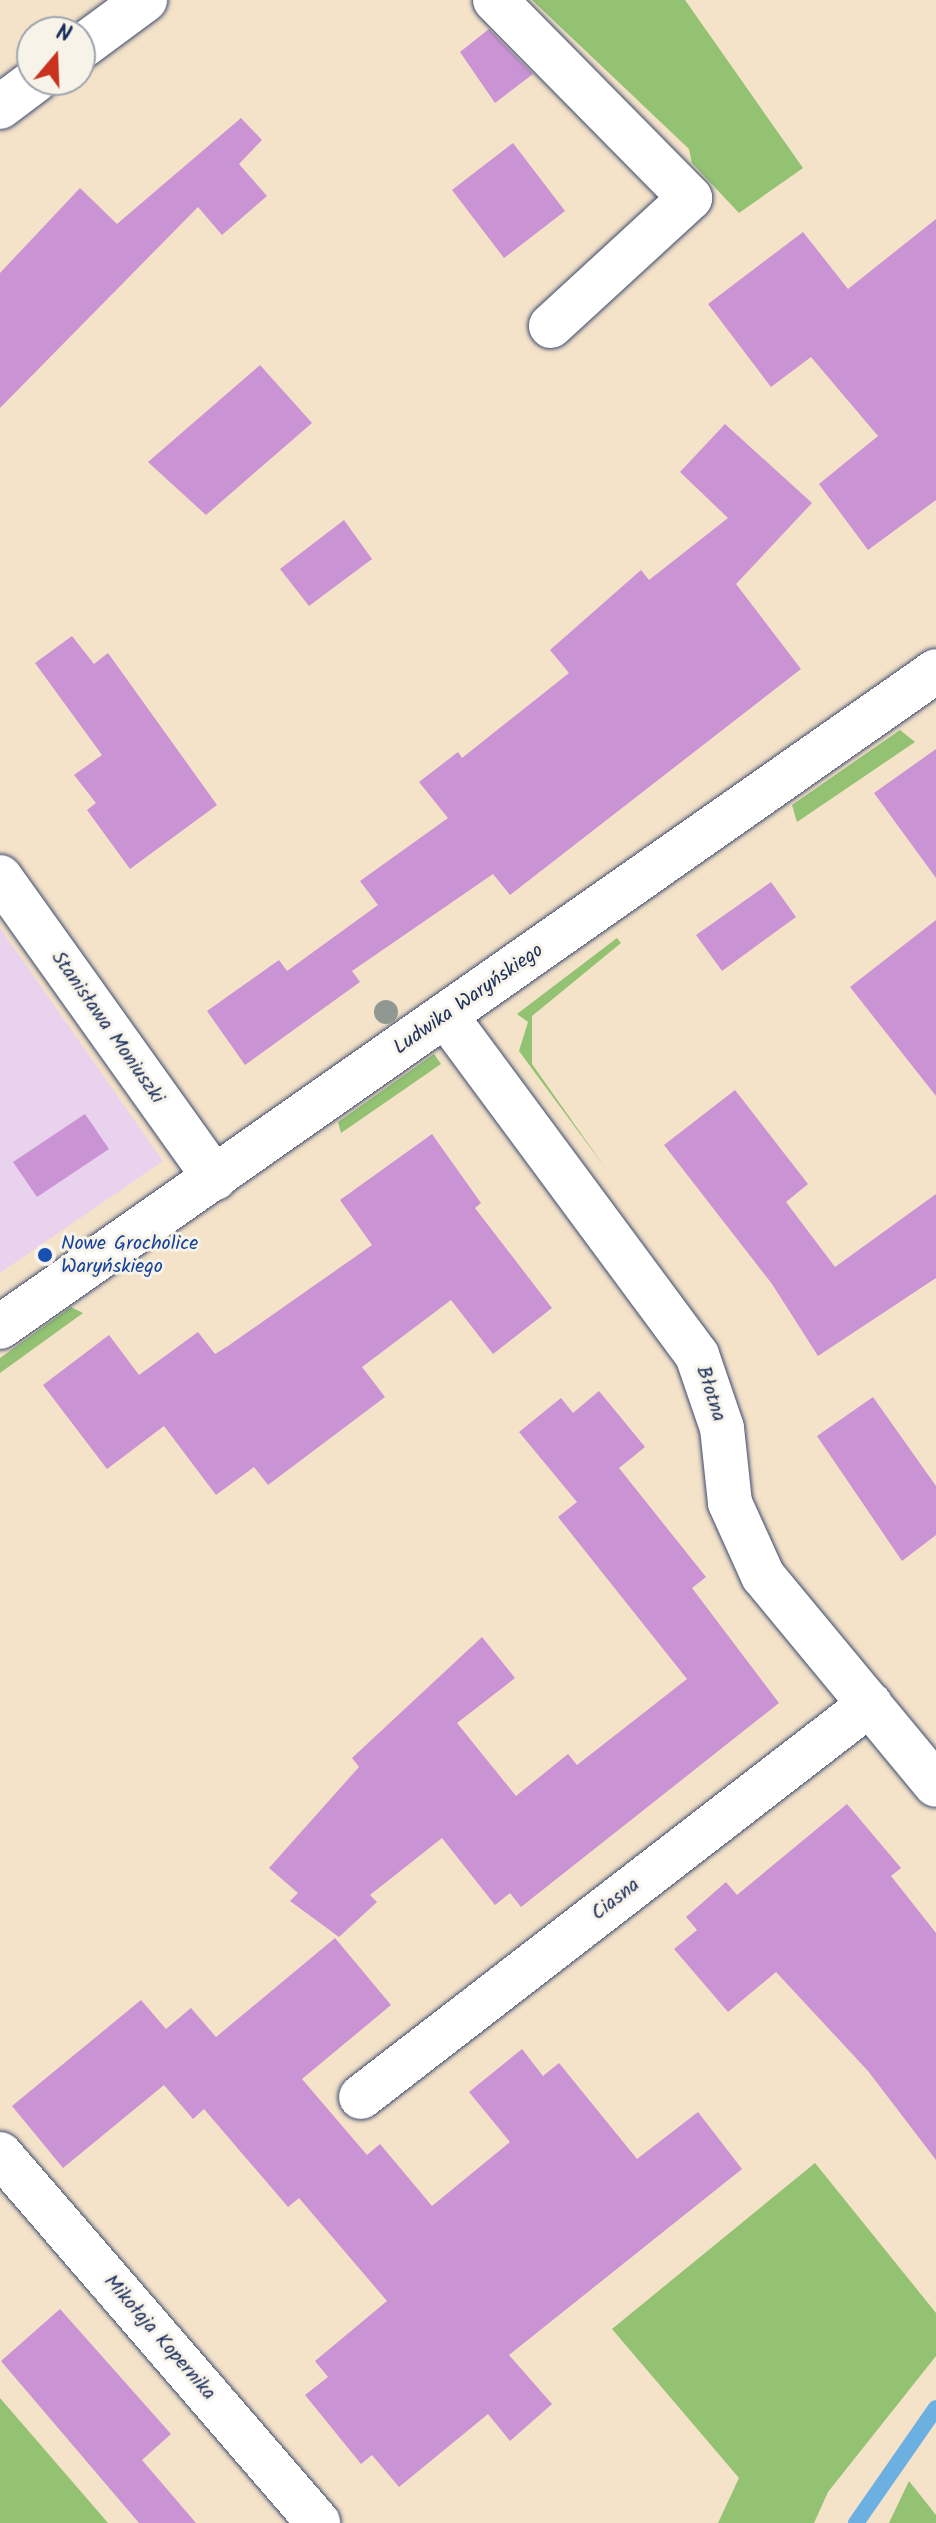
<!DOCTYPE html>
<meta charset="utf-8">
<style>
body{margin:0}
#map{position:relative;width:936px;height:2523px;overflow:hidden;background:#f4e2c9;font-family:Kalam,sans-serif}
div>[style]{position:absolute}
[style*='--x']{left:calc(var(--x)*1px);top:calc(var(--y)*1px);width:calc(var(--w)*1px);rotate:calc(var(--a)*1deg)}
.built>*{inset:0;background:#e9d2ed}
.green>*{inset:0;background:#92c272}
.stream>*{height:16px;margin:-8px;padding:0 8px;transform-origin:8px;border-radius:8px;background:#6cafe1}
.building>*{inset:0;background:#ca94d4}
.roads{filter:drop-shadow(0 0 2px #3c4a6e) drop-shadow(0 0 2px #3c4a6e)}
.minor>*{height:44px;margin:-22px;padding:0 22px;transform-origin:22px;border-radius:22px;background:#fff}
.trees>*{width:24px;height:24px;margin:-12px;border-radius:50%;background:#909891}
.dots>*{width:22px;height:22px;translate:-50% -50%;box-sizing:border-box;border:4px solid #f7f3e8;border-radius:50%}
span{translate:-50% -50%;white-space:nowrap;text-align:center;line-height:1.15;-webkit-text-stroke:6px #f7f3e8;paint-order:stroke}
.street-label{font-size:20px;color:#1b2f5e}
.transit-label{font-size:20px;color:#164399}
.left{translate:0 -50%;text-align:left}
.north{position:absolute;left:16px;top:16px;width:80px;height:80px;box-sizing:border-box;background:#f7f3e8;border:2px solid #9fa5b1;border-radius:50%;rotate:19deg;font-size:22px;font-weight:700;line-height:32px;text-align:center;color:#1b2f5e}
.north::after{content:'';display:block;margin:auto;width:28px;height:36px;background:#c8321e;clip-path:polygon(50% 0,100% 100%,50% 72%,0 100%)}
</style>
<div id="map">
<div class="built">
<div style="clip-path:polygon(0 928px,163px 1161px,0 1273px)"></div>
</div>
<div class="green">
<div style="clip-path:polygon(532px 0,685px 0,803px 168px,739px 213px,692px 163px,689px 149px)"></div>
<div style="clip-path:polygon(900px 730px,915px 742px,797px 822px,792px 805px)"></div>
<div style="clip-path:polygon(617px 938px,621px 943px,532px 1016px,532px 1064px,606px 1169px,519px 1051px,528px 1022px,517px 1014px)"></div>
<div style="clip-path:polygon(434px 1054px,441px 1064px,341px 1133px,338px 1122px)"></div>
<div style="clip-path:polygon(71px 1307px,83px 1313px,0 1373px,0 1358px)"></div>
<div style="clip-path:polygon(815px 2163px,936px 2313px,936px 2356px,828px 2492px,814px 2523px,718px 2523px,739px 2478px,612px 2329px)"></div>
<div style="clip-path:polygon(0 2398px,108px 2523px,0 2523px)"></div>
<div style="clip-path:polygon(909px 2481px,936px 2515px,936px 2523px,889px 2523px)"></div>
</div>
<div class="stream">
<div style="--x:856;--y:2523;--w:140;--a:-55.2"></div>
</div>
<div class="building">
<div style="clip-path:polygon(489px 29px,533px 74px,495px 103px,460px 52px)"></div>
<div style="clip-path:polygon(241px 118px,262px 140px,239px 164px,267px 196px,222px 235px,198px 207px,0 408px,0 273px,80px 188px,117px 224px)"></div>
<div style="clip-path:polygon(513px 143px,565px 211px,504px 258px,452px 190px)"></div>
<div style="clip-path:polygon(936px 219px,936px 500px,868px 550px,819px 484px,878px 436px,811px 357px,771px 387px,708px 304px,803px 232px,848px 289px)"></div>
<div style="clip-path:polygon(260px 365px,312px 423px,206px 515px,148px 462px)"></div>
<div style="clip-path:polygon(725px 424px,812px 503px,736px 584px,801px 669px,510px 895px,493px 874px,352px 971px,360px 982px,245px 1065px,207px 1011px,279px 960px,287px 971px,378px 905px,360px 881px,448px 818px,419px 782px,458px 752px,462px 758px,569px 673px,550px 650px,641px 570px,649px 580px,728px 518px,680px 472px)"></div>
<div style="clip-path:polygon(344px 520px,372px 559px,309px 606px,280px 569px)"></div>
<div style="clip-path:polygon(72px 636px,94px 664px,108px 653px,217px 805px,130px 869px,87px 810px,96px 803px,74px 775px,102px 755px,35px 663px)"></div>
<div style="clip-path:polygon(936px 749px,936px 878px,874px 793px)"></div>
<div style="clip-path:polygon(771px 882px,796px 917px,722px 971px,696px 935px)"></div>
<div style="clip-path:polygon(936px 920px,936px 1096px,850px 987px)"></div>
<div style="clip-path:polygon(735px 1090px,808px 1184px,786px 1202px,835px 1267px,936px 1194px,936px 1278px,818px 1356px,772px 1284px,664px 1145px)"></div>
<div style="clip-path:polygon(85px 1114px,109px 1149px,37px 1197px,13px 1162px)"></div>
<div style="clip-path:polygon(432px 1134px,481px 1203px,475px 1208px,552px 1308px,493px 1354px,451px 1300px,362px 1367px,385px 1397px,268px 1485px,254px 1467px,216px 1495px,164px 1426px,107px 1469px,43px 1385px,109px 1335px,139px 1375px,198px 1332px,215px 1354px,228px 1346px,372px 1245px,340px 1200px)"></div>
<div style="clip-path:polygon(599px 1391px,645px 1447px,619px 1468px,706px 1577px,692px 1588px,779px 1703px,521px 1907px,510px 1893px,495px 1905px,442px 1838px,370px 1895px,377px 1902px,339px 1937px,290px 1901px,298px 1893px,269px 1868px,359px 1767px,352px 1758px,482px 1637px,515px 1678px,457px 1723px,516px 1796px,568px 1754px,577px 1765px,687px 1679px,558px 1517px,577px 1502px,519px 1432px,561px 1398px,573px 1413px)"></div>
<div style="clip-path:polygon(873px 1397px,936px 1486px,936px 1535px,902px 1561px,817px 1436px)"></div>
<div style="clip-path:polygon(847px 1804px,901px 1868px,891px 1876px,936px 1933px,936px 2160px,868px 2071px,776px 1972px,728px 2012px,674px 1949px,697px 1930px,686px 1917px,726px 1882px,737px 1895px)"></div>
<div style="clip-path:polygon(335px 1938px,391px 2005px,302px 2079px,367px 2155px,380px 2144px,432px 2206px,510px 2142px,469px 2092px,522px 2049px,543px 2076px,559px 2063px,637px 2159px,698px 2112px,742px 2169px,509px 2355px,552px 2404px,510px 2441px,488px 2414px,399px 2487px,372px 2455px,361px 2464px,305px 2395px,328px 2377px,315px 2361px,387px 2301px,299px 2198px,288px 2207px,204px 2109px,193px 2119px,164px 2085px,63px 2168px,12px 2106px,141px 2000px,166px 2029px,191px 2008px,216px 2037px)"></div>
<div style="clip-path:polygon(60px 2309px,171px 2434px,142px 2460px,196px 2523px,139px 2523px,1px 2361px)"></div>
</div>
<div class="roads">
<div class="minor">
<div style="--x:495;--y:0;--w:278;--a:45.4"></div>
<div style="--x:690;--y:198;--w:189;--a:137.4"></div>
<div style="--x:80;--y:48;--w:81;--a:-36.4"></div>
<div style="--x:0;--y:107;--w:45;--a:-36.9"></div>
<div style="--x:0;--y:877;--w:370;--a:54.5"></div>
<div style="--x:446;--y:1016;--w:422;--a:53.5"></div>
<div style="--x:697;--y:1355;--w:77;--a:71.1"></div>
<div style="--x:722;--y:1428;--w:75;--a:83.9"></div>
<div style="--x:730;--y:1503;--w:80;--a:65.7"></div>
<div style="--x:763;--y:1576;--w:271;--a:50.4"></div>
<div style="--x:0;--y:1327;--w:1143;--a:-35.02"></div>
<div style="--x:361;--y:2097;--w:643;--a:-37.67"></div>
<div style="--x:0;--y:2154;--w:487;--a:49.2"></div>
</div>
</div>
<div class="trees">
<div style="left:386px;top:1012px"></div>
</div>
<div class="dots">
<div style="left:45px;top:1255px;background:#1a4fb4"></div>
</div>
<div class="street-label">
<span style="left:469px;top:1000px;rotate:-35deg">Ludwika Waryńskiego</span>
<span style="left:107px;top:1028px;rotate:55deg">Stanisława Moniuszki</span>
<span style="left:710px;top:1394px;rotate:72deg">Błotna</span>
<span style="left:616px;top:1900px;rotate:-38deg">Ciasna</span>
<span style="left:159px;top:2338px;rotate:49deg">Mikołaja Kopernika</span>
</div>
<div class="transit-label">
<span class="left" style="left:61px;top:1256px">Nowe Grocholice<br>Waryńskiego</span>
</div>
<div class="north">N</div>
</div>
